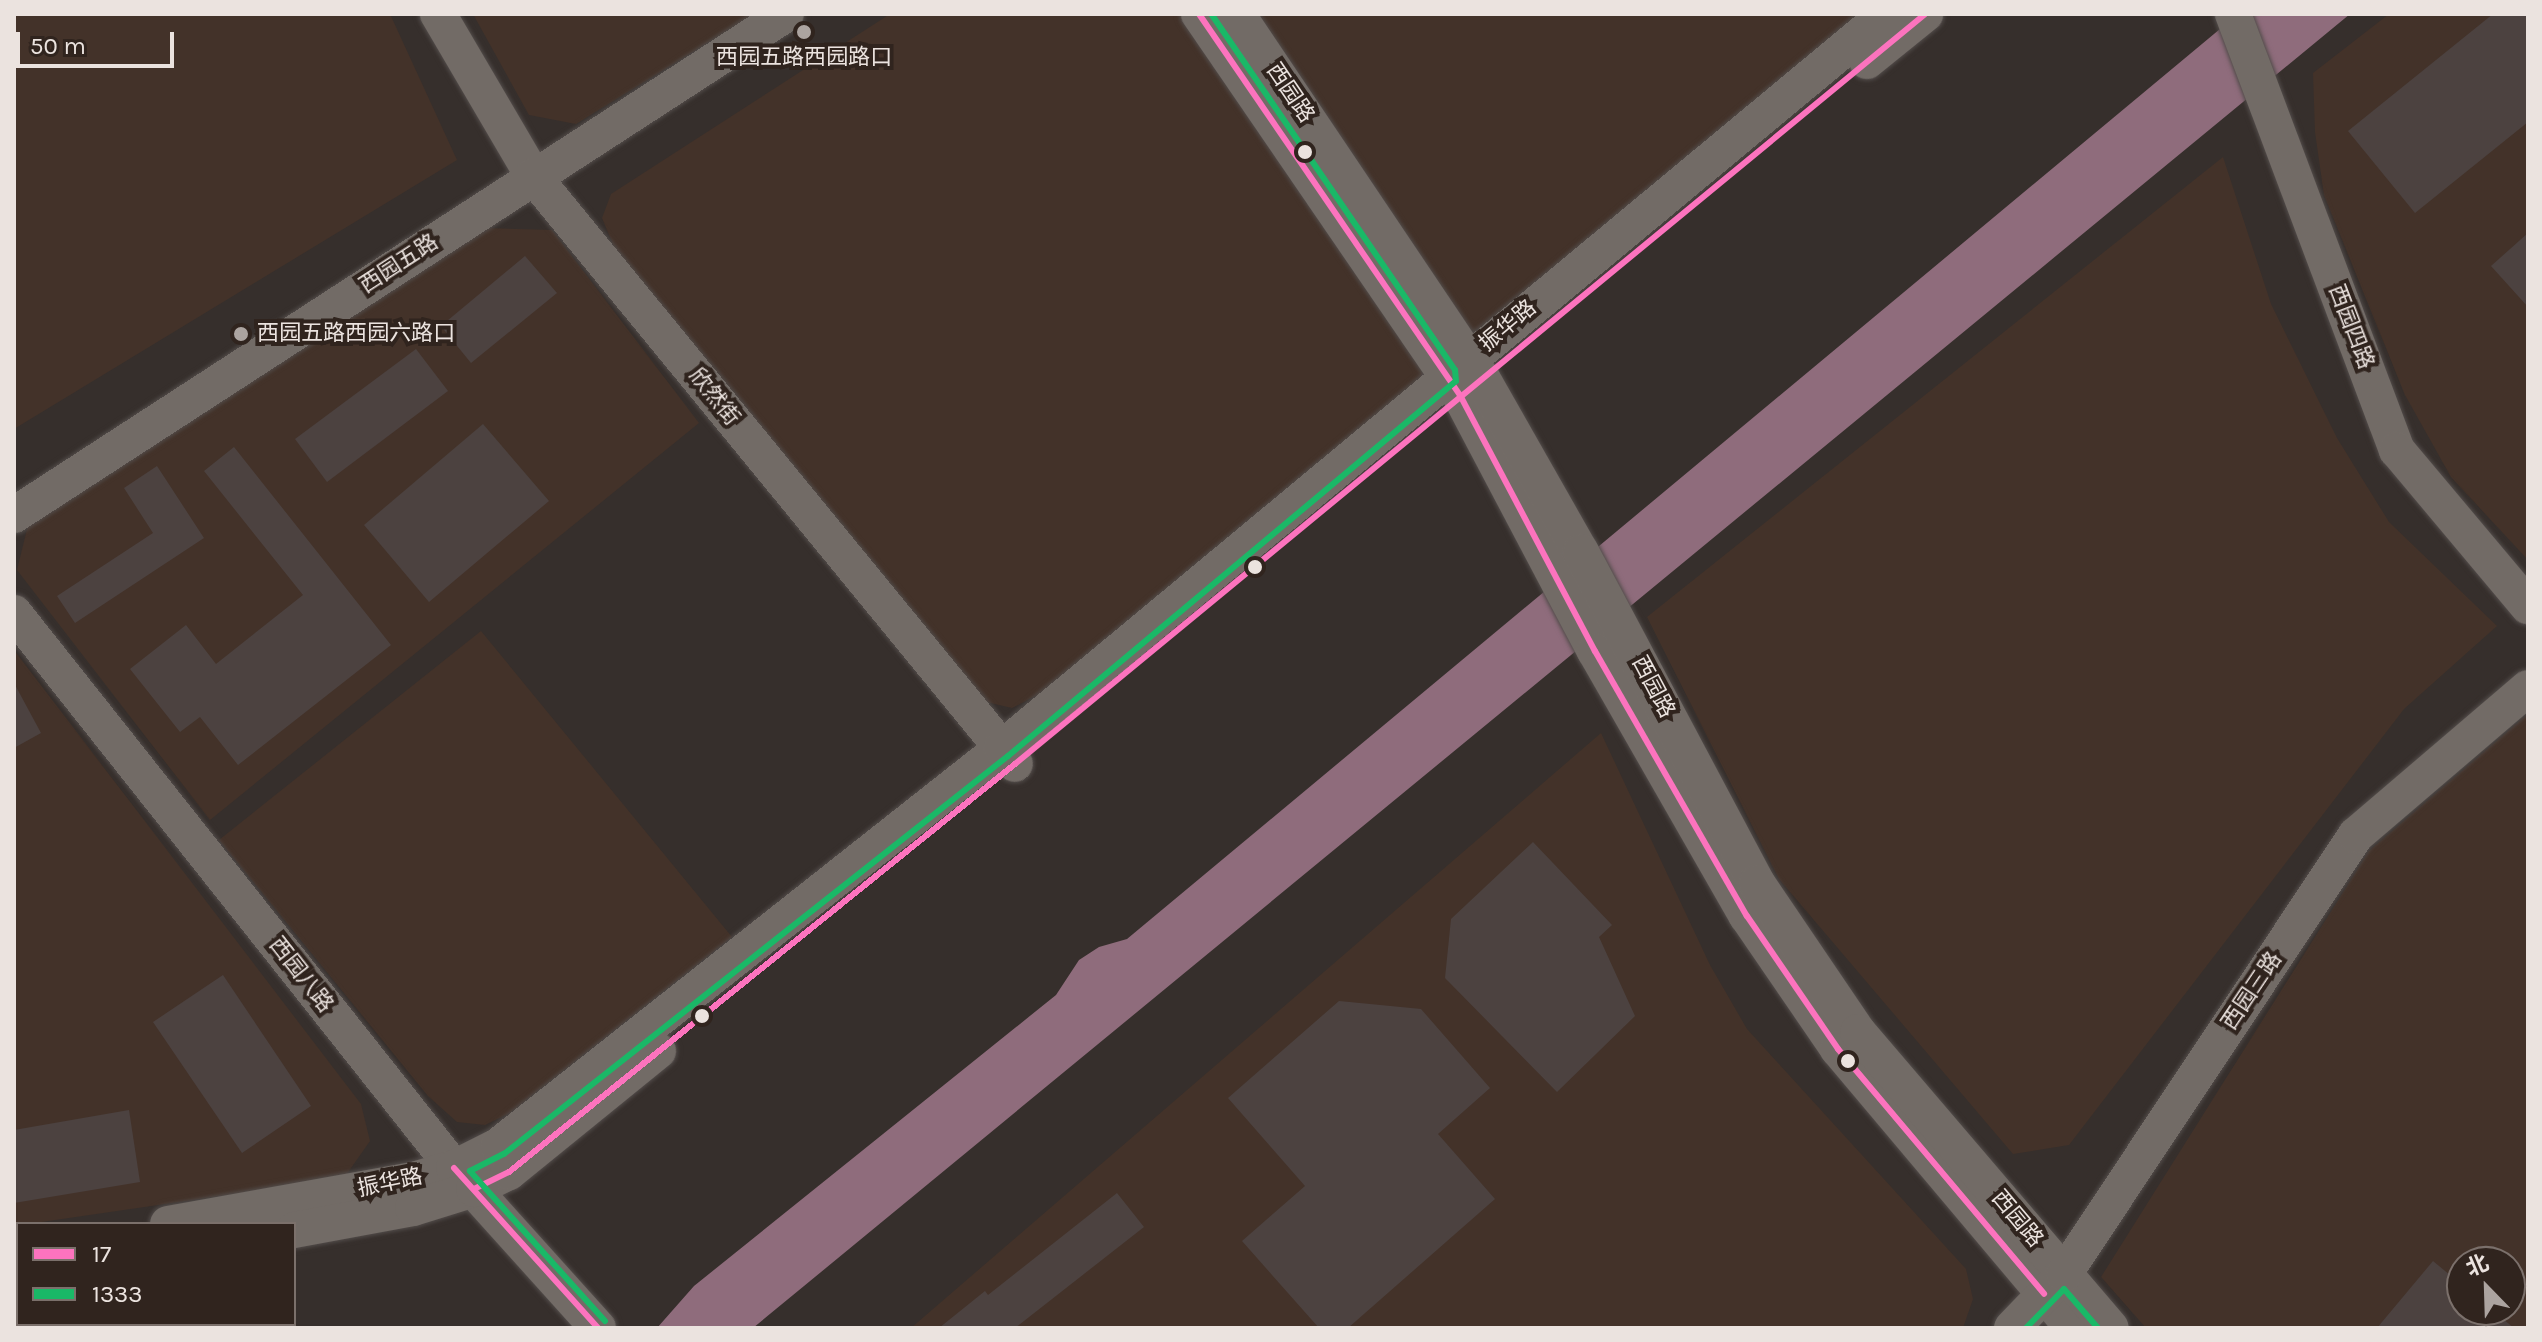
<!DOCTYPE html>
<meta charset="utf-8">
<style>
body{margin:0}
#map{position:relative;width:2542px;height:1342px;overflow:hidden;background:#362f2c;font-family:Karla,"Noto Sans SC",sans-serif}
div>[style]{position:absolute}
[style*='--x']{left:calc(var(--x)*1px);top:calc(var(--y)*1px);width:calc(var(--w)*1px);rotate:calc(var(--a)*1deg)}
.built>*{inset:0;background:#433229}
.water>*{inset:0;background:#8f6c7c}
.building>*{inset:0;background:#4c4240}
.roads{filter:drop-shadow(0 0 2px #524c4a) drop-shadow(0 0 2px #524c4a)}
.secondary>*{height:36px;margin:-18px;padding:0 18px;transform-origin:18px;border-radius:18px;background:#726b66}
.bus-1>*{height:6px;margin:-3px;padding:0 3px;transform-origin:3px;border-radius:3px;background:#fc73be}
.bus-2>*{height:6px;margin:-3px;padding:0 3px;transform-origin:3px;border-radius:3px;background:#1ab867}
.dots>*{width:22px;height:22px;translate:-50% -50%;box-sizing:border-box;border:4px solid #30241e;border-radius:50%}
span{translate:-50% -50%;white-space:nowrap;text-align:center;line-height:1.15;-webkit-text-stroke:8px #30241e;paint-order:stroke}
.poi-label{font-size:22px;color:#ebe3df}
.left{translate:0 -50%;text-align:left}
.street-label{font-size:22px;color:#ebe3df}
.frame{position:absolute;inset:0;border:16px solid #ebe3df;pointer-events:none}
.legend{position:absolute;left:16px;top:1222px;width:280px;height:104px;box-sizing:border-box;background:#30241e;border:2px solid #7b706b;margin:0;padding:10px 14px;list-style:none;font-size:24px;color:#ebe3df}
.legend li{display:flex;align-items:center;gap:16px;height:40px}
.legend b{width:40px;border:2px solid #7b706b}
.north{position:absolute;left:2446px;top:1246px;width:80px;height:80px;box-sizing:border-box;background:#30241e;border:2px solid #7b706b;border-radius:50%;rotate:337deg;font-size:22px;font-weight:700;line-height:32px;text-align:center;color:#ebe3df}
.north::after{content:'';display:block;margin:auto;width:28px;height:36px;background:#aca4a0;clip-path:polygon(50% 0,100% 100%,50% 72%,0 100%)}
.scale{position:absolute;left:16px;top:32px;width:158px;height:36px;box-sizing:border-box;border:4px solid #ebe3df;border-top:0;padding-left:10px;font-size:24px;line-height:28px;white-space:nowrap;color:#ebe3df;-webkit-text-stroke:6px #30241e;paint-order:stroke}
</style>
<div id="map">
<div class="built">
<div style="clip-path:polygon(14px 14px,390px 14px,457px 160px,14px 429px)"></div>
<div style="clip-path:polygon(473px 14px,754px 14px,576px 124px,529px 115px)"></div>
<div style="clip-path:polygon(890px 14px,1868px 14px,1039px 694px,1012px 708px,982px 701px,615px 249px,602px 218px,611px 194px)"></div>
<div style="clip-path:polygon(2389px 14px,2528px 14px,2528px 560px,2451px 477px,2405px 395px,2324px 195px,2315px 132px,2313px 73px)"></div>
<div style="clip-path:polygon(2223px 157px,2271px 304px,2337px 438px,2389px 522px,2497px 626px,2404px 709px,2069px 1145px,2013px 1154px,1779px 879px,1647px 617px)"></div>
<div style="clip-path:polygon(484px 228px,552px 230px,699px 423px,210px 820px,17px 570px,28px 525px)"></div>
<div style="clip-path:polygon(481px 631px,732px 937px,510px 1113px,485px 1125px,457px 1122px,428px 1096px,219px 840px)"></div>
<div style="clip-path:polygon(14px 650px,361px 1104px,370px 1141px,344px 1178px,14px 1226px)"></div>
<div style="clip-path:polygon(evenodd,2528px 714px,2528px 1328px,2146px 1328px,2101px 1277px,2369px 851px,2528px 714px,2462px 1262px,2510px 1262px,2510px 1310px,2462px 1310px,2462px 1262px)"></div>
<div style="clip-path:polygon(1601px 733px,1710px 965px,1747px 1029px,1966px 1269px,1973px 1299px,1963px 1328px,911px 1328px)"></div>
</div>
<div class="water">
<div style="clip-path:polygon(2238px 14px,2350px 14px,753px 1328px,657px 1328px,694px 1286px,1056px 995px,1079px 960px,1099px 947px,1127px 939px)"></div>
</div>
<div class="building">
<div style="clip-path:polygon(2493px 14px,2528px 14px,2528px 122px,2415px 213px,2348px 131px)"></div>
<div style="clip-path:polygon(2528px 233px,2528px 307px,2491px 266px)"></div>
<div style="clip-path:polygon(525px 256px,557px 293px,471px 363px,441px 326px)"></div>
<div style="clip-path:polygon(416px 349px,448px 391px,327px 482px,295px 439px)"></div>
<div style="clip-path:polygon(483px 424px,549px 501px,429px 602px,364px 525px)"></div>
<div style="clip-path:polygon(234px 447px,391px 645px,238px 765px,200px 717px,180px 732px,130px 669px,186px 625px,216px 664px,303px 595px,204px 471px)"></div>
<div style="clip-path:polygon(157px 466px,204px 538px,75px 623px,57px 596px,153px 533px,124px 488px)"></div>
<div style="clip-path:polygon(14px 683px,41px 733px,14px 748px)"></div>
<div style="clip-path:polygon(1533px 842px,1612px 925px,1599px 937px,1635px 1016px,1557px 1092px,1445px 978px,1451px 919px)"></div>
<div style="clip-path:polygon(223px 975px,311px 1106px,242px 1153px,153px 1022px)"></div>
<div style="clip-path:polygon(1339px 1001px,1421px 1009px,1490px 1088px,1438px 1134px,1495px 1199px,1348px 1328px,1319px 1328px,1242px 1241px,1305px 1186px,1228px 1098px)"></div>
<div style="clip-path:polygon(129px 1110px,140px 1182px,14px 1203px,14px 1130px)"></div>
<div style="clip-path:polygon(1117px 1193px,1144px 1227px,1015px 1328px,939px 1328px,985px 1291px,988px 1295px)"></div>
<div style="clip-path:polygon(2433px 1261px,2462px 1285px,2462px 1310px,2492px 1310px,2514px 1328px,2377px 1328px)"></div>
</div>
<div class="roads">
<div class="secondary">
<div style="--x:438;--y:14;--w:188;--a:59.6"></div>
<div style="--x:533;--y:176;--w:760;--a:50.66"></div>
<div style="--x:1199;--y:14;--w:464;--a:55.6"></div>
<div style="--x:1461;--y:397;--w:287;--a:62.2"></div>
<div style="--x:1595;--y:651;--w:305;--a:60.2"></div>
<div style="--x:1747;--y:916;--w:161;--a:55.6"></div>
<div style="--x:1838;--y:1049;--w:365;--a:49.9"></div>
<div style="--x:1237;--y:14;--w:439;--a:56.1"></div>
<div style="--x:1482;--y:378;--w:200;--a:60.4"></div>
<div style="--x:1581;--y:552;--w:375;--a:62"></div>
<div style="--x:1757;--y:883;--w:180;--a:55.9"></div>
<div style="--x:1858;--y:1032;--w:389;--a:49.5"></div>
<div style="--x:2233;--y:14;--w:466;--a:69.4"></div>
<div style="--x:2397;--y:450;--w:204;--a:50"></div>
<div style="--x:1867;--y:61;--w:75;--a:-39"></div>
<div style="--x:14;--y:515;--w:920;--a:-32.98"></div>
<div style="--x:14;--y:613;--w:708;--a:51.59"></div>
<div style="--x:454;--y:1168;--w:215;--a:48"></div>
<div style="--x:168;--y:1224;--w:253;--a:-10.2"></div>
<div style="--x:417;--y:1179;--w:39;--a:-17"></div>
<div style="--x:454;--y:1168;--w:49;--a:-26.6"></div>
<div style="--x:498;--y:1146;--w:642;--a:-38.3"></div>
<div style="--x:1002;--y:748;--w:1149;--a:-39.7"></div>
<div style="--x:294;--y:1230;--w:121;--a:-10.5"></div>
<div style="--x:413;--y:1208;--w:64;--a:-17.3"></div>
<div style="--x:474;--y:1189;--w:39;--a:-26"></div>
<div style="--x:509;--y:1172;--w:192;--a:-39.1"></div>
<div style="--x:14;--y:1252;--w:4;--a:-14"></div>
<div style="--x:14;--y:1281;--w:4;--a:-14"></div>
<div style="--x:2012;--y:1328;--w:75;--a:-46.1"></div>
<div style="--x:2064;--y:1274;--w:527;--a:-56.37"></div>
<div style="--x:2356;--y:835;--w:226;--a:-40.5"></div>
</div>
</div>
<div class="bus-1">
<div style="--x:1199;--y:14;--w:464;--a:55.6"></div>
<div style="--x:1461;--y:397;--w:287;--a:62.2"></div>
<div style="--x:1595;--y:651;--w:305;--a:60.2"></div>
<div style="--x:1747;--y:916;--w:161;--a:55.6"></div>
<div style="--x:1838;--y:1049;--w:320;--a:49.9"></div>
<div style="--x:454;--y:1168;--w:215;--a:48"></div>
<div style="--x:474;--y:1189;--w:39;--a:-26"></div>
<div style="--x:509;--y:1172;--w:650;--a:-38.88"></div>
<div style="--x:1015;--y:764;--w:1179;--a:-39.49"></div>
</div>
<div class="bus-2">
<div style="--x:605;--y:1321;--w:202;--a:-132"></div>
<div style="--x:470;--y:1171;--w:38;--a:-27"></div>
<div style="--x:504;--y:1154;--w:642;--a:-38.3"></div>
<div style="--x:1008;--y:756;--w:584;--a:-39.93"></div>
<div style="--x:1456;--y:381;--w:11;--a:-95"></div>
<div style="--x:1455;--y:370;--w:432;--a:-124.4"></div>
<div style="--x:2026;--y:1328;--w:54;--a:-45.7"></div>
<div style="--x:2064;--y:1289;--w:52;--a:48.9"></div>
</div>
<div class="dots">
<div style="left:804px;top:32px;background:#aca4a0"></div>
<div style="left:1305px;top:152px;background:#ebe3df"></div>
<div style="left:241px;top:334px;background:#aca4a0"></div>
<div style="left:1255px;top:567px;background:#ebe3df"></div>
<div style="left:702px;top:1016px;background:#ebe3df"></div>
<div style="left:1848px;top:1061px;background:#ebe3df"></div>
</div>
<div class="poi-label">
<span style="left:804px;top:58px">西园五路西园路口</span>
<span class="left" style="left:257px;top:334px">西园五路西园六路口</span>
</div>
<div class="street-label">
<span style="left:1290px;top:93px;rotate:56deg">西园路</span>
<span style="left:399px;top:264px;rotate:-33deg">西园五路</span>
<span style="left:1508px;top:326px;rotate:-40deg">振华路</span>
<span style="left:2351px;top:327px;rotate:69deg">西园四路</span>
<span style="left:714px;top:397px;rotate:51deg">欣然街</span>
<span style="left:1653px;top:687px;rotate:62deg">西园路</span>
<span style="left:301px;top:975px;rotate:52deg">西园八路</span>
<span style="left:2252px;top:991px;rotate:-56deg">西园三路</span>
<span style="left:390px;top:1183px;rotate:-12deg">振华路</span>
<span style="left:2017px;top:1219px;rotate:50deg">西园路</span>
</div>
<div class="frame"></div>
<ul class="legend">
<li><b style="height:10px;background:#fc73be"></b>17</li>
<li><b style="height:10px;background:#1ab867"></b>1333</li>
</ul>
<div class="north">北</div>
<div class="scale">50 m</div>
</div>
